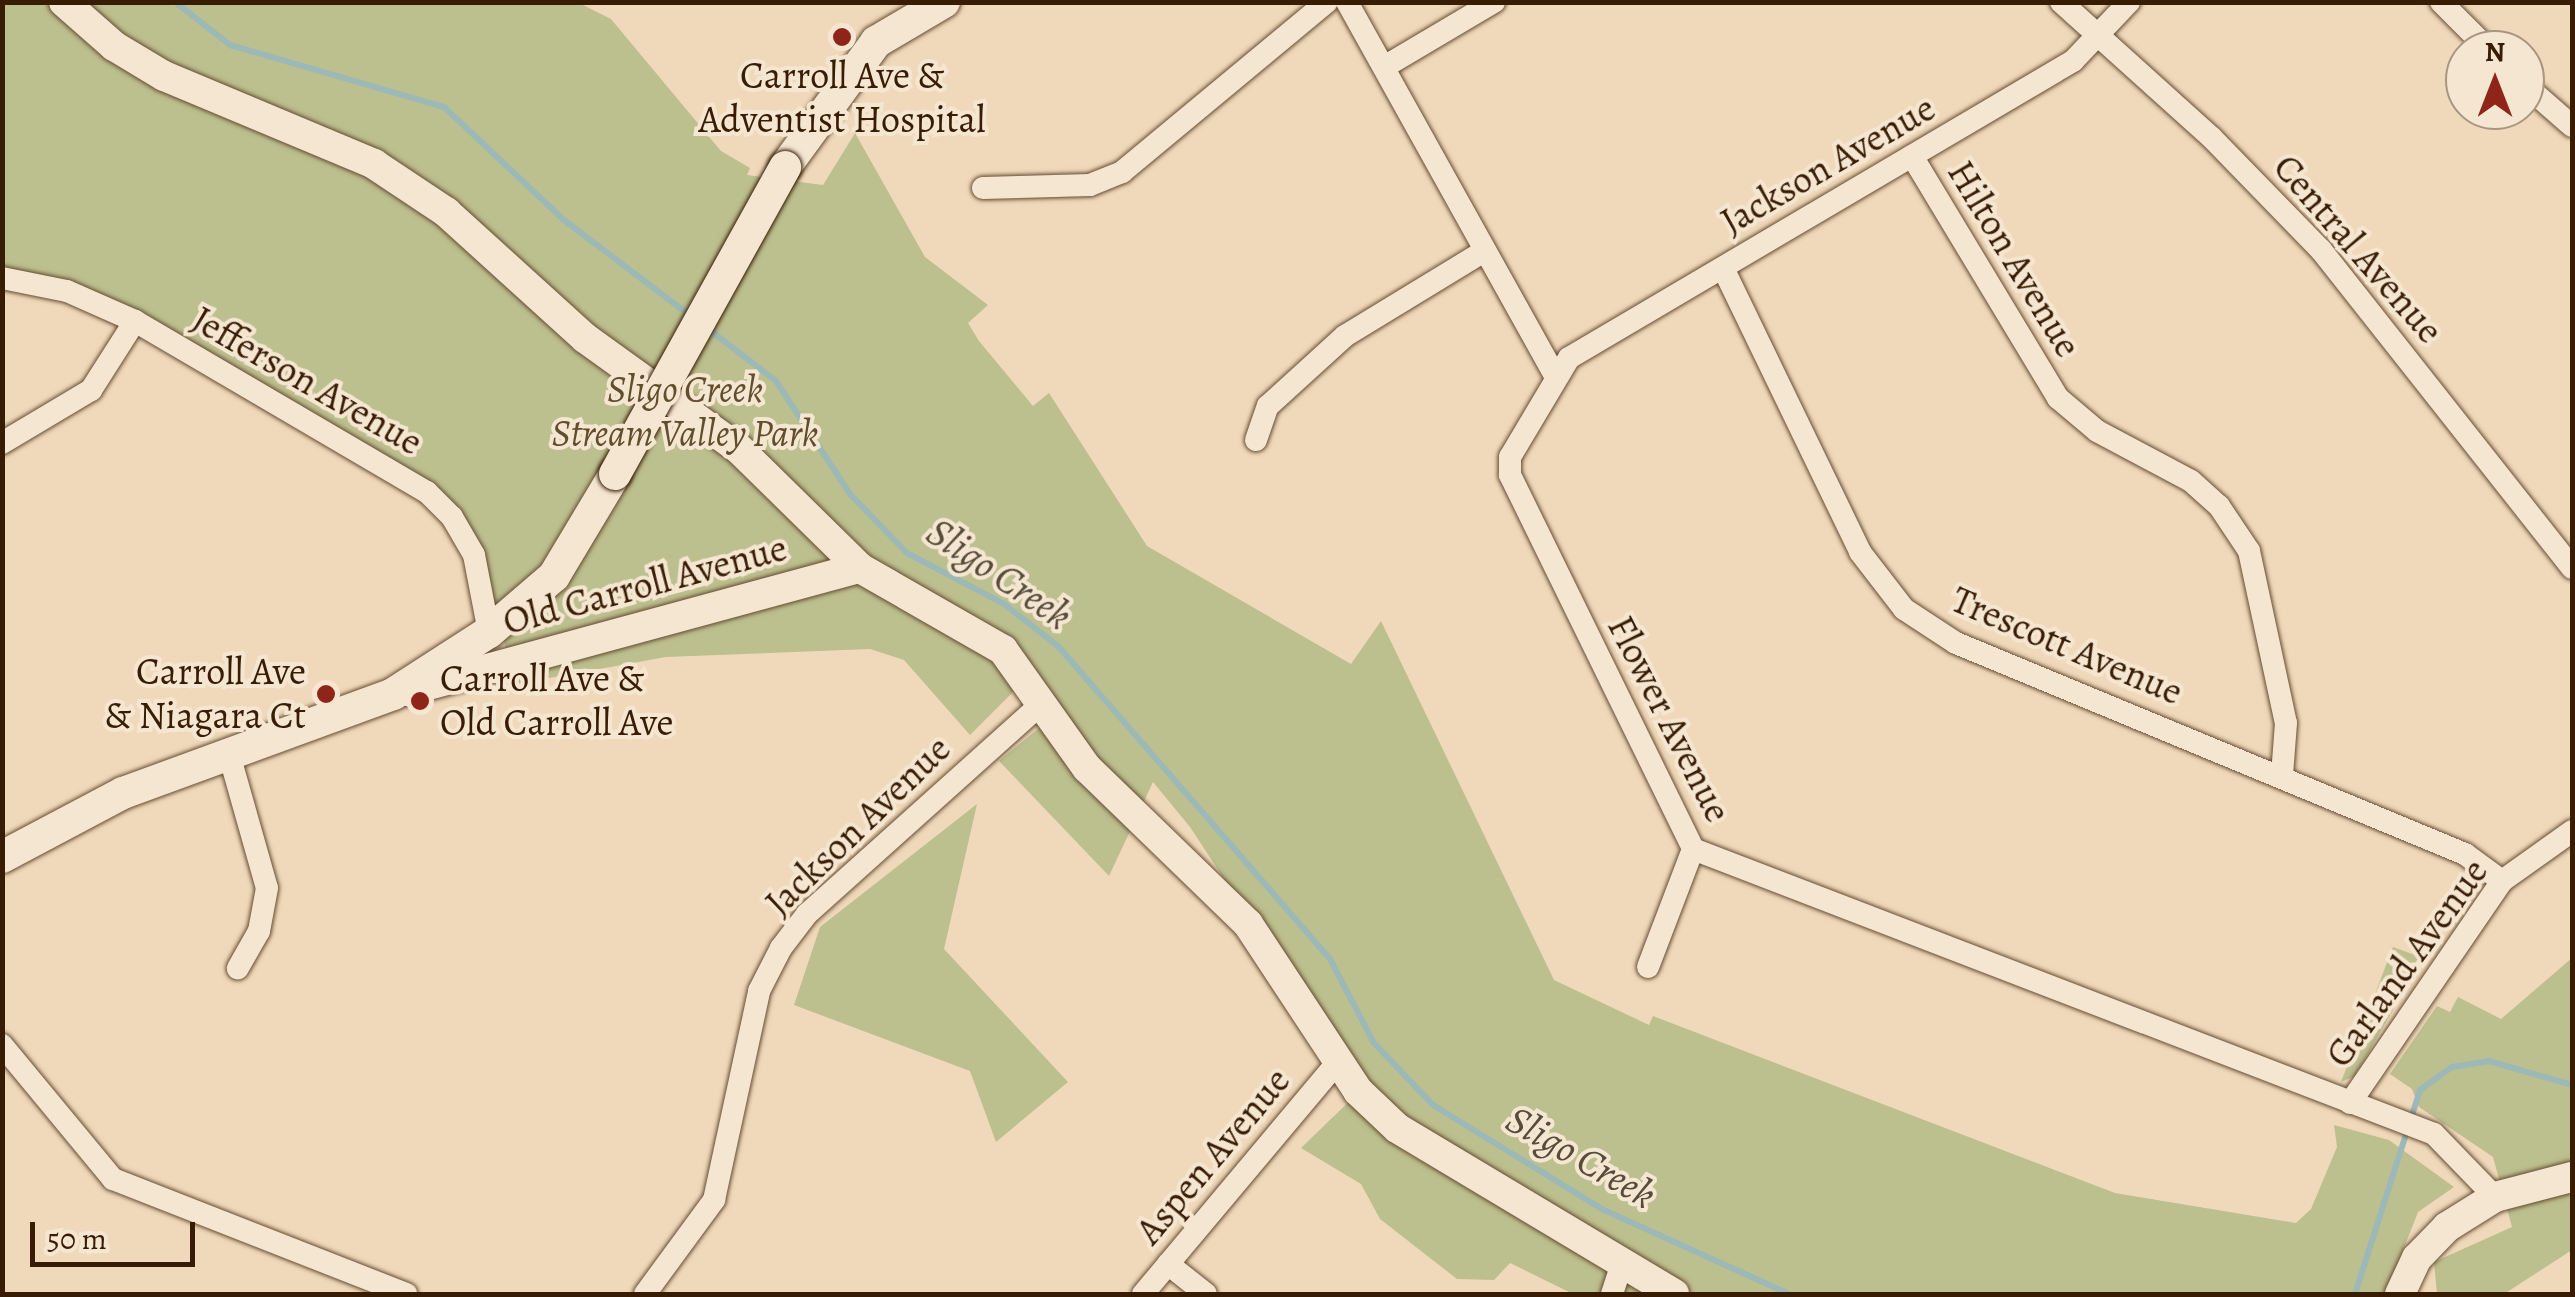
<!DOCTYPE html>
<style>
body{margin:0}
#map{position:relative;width:2575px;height:1297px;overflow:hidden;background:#f0d9ba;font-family:Alegreya,serif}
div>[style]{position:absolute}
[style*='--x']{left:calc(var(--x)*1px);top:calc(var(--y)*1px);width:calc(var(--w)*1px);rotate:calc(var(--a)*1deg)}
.green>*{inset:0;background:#bcbf8e}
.stream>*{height:6px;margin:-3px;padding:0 3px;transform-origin:3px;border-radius:3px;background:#9cb9b8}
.roads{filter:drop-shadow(0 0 2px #664c32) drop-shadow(0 0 2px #664c32)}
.minor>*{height:22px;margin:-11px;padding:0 11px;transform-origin:11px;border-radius:11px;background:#f5e6d2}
.tertiary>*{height:30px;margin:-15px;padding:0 15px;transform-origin:15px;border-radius:15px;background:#f5e6d2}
.secondary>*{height:32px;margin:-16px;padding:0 16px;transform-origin:16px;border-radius:16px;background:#f5e6d2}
.bridges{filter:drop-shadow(0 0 2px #381d04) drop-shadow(0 0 2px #381d04)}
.secondary-bridge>*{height:32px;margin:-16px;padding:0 16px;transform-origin:16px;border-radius:16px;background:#f5e6d2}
.dots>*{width:28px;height:28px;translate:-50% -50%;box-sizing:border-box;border:5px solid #f5e6d2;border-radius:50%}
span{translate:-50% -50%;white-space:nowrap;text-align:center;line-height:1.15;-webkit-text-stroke:8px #f5e6d2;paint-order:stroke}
.poi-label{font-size:38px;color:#381d04}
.right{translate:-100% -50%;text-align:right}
.left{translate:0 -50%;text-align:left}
.street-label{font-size:38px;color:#381d04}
.park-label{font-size:38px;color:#604e2d;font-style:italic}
.water-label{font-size:40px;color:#564c3a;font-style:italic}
.frame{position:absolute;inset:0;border:5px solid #381d04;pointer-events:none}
.north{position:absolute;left:2445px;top:30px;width:100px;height:100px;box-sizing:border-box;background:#f5e6d2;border:2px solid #a99680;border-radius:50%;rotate:0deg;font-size:28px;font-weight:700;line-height:40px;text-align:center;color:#381d04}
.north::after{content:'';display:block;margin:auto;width:35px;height:45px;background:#8f2418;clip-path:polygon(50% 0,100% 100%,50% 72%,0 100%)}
.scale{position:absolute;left:30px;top:1222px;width:165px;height:45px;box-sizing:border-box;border:5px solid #381d04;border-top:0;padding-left:12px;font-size:30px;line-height:35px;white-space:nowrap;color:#381d04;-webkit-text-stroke:8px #f5e6d2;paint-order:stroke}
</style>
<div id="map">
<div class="green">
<div style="clip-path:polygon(2px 3px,579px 3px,611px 19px,721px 151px,750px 168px,747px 175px,823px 185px,855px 133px,925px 257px,988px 305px,968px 323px,979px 341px,1033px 406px,1049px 393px,1147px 546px,1351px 664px,1381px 621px,1554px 980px,1649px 1025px,1653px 1016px,2115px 1193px,2296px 1223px,2311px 1209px,2337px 1147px,2334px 1125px,2389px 1140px,2454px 1187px,2418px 1212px,2386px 1294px,1573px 1294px,1510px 1263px,1494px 1280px,1457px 1279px,1380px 1219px,1361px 1184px,1301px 1148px,1362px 1089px,1190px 827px,1153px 782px,1109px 876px,999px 761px,1045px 723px,1014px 691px,970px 735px,904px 660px,870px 649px,666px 657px,516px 684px,475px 539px,432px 494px,81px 288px,3px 276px)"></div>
<div style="clip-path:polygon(977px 804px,944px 949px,1068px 1082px,996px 1142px,970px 1071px,794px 1005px,820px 927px)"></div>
<div style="clip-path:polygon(2393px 947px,2423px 958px,2355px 1076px,2341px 1082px)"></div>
<div style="clip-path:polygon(2572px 958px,2572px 1250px,2504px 1294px,2437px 1294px,2434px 1262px,2512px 1227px,2493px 1157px,2419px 1107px,2412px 1089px,2390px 1074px,2437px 1006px,2450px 1012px,2458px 997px,2501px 1019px)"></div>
</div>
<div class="stream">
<div style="--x:175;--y:2;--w:70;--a:38"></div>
<div style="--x:230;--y:45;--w:223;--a:16.2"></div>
<div style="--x:444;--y:107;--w:165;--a:43.3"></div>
<div style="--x:564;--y:220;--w:162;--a:37.2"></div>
<div style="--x:707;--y:328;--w:87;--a:37.5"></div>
<div style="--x:776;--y:381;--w:135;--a:56.8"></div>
<div style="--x:850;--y:494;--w:82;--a:46"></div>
<div style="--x:907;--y:553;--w:110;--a:27.7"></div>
<div style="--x:1004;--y:604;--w:68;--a:37.9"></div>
<div style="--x:1058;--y:646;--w:415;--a:49"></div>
<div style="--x:1330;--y:959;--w:95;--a:62.4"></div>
<div style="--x:1374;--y:1043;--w:86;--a:46.4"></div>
<div style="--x:1433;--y:1105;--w:201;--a:31.6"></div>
<div style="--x:1604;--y:1210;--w:203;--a:24.4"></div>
<div style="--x:2355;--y:1294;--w:214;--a:-72.3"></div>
<div style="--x:2420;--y:1090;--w:39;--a:-36"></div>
<div style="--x:2452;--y:1067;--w:37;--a:-9"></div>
<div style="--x:2489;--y:1061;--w:86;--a:16.1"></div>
</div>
<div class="roads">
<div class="minor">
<div style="--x:1347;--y:2;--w:430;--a:60.9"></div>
<div style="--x:2061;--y:2;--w:203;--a:42"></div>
<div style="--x:2212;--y:138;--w:156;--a:45.8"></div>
<div style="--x:2321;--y:250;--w:405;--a:51.7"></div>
<div style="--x:2129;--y:2;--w:81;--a:133.5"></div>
<div style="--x:2073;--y:61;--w:585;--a:149.49"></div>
<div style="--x:1569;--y:358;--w:115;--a:120.8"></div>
<div style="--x:1510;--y:457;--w:18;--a:90"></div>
<div style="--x:1510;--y:475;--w:416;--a:63.9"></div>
<div style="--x:1693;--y:849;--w:794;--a:21.04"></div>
<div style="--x:2434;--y:1134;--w:88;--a:45.9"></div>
<div style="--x:2441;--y:2;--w:68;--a:45"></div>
<div style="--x:1384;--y:67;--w:128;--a:-30.6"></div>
<div style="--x:2525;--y:85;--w:62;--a:41.1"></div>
<div style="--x:1912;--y:156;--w:283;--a:58.9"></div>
<div style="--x:2058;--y:398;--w:51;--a:40.2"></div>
<div style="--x:2097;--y:431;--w:106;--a:28"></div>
<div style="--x:2191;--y:481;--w:38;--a:42"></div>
<div style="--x:2219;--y:506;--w:54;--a:56.3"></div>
<div style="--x:2249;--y:551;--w:176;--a:77.9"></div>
<div style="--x:2286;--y:723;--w:52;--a:94.4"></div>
<div style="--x:983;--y:188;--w:107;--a:-1.6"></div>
<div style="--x:1090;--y:185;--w:35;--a:-22"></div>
<div style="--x:1122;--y:172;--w:266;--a:-39.7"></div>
<div style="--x:1723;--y:268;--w:315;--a:64.2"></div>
<div style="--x:1860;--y:552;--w:72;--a:52.3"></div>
<div style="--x:1904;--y:609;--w:62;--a:33.2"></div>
<div style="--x:1956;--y:643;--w:551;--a:22.52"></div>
<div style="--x:2465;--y:854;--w:46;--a:36.1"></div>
<div style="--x:2;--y:278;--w:66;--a:11.3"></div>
<div style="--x:67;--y:291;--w:74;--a:23.8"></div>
<div style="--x:135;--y:321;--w:338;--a:30.4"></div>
<div style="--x:427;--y:492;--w:35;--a:45"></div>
<div style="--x:452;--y:517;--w:44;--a:59.9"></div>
<div style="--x:474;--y:555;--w:78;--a:79"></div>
<div style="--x:1256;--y:440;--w:36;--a:-71"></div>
<div style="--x:1268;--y:406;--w:104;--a:-42.3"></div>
<div style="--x:1345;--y:336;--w:163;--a:-31.4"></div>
<div style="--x:2;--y:443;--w:104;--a:-30.8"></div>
<div style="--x:91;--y:390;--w:82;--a:-57.5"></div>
<div style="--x:229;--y:754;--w:139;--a:74.2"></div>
<div style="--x:267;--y:888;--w:44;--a:100.5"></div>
<div style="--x:259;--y:931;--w:43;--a:119.6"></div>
<div style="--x:1648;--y:967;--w:126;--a:-69.1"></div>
<div style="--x:2;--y:1045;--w:174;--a:50.4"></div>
<div style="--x:113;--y:1179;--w:315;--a:21.4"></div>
<div style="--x:2350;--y:1103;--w:269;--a:-55.6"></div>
<div style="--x:2502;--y:881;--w:86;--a:-35.5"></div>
<div style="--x:1168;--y:1264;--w:48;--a:38.3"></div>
<div style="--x:645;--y:1294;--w:117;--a:-53.7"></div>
<div style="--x:714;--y:1200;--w:214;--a:-77.8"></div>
<div style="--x:759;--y:991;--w:48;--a:-62.9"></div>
<div style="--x:781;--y:948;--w:43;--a:-52.6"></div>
<div style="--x:807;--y:914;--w:316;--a:-41.9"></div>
<div style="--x:1143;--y:1294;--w:302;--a:-50"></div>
<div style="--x:1612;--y:1294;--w:28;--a:-72"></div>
</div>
<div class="tertiary">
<div style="--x:64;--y:2;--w:67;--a:41.3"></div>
<div style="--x:114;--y:46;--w:58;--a:31"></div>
<div style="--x:164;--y:76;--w:228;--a:22.7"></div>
<div style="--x:374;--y:164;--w:87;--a:33.7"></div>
<div style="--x:446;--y:212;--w:188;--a:42.2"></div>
<div style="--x:585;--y:338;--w:190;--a:35.8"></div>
<div style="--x:739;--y:449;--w:170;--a:44.5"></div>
<div style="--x:860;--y:568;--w:165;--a:29.8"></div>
<div style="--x:1003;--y:650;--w:145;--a:54.6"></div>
<div style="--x:1087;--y:768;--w:224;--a:44.1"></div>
<div style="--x:1248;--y:924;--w:200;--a:56.6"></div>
<div style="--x:1358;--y:1091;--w:54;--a:43.5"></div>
<div style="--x:1397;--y:1128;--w:323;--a:30.9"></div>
<div style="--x:406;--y:691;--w:470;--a:-15.2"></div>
<div style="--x:2400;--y:1294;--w:40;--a:-65"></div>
<div style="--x:2417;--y:1258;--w:43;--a:-45.9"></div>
<div style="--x:2447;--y:1227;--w:57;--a:-32"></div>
<div style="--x:2495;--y:1197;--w:80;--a:-14.6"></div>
</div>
<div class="secondary">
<div style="--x:785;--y:167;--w:155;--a:-53.9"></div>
<div style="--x:876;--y:42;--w:79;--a:-30.5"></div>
<div style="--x:2;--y:857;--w:137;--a:-27.9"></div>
<div style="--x:123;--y:793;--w:288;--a:-20.1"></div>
<div style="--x:393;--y:694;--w:114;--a:-32.9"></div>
<div style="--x:489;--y:632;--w:86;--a:-40.7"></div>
<div style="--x:554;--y:576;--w:119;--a:-59.1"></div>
</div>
</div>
<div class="bridges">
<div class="secondary-bridge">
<div style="--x:615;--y:474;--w:351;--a:-61"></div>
</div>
</div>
<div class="dots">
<div style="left:842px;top:37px;background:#8f2418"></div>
<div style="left:326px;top:694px;background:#8f2418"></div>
<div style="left:420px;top:701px;background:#8f2418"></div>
</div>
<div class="poi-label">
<span style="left:842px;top:98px">Carroll Ave &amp;<br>Adventist Hospital</span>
<span class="right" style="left:306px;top:694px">Carroll Ave<br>&amp; Niagara Ct</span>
<span class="left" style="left:440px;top:701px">Carroll Ave &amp;<br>Old Carroll Ave</span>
</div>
<div class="street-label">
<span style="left:1828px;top:165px;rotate:-30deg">Jackson Avenue</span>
<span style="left:2358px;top:249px;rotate:49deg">Central Avenue</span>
<span style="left:2014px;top:259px;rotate:59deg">Hilton Avenue</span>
<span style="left:307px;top:381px;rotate:30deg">Jefferson Avenue</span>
<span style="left:645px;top:585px;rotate:-15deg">Old Carroll Avenue</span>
<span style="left:2067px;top:646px;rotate:23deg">Trescott Avenue</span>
<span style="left:1669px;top:719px;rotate:63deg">Flower Avenue</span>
<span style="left:858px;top:826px;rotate:-44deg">Jackson Avenue</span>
<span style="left:2407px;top:963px;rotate:-54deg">Garland Avenue</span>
<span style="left:1213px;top:1156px;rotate:-50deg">Aspen Avenue</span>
</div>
<div class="park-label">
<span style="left:685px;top:412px">Sligo Creek<br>Stream Valley Park</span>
</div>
<div class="water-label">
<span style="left:999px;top:574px;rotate:34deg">Sligo Creek</span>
<span style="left:1581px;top:1157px;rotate:30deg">Sligo Creek</span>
</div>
<div class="frame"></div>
<div class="north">N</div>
<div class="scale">50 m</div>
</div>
